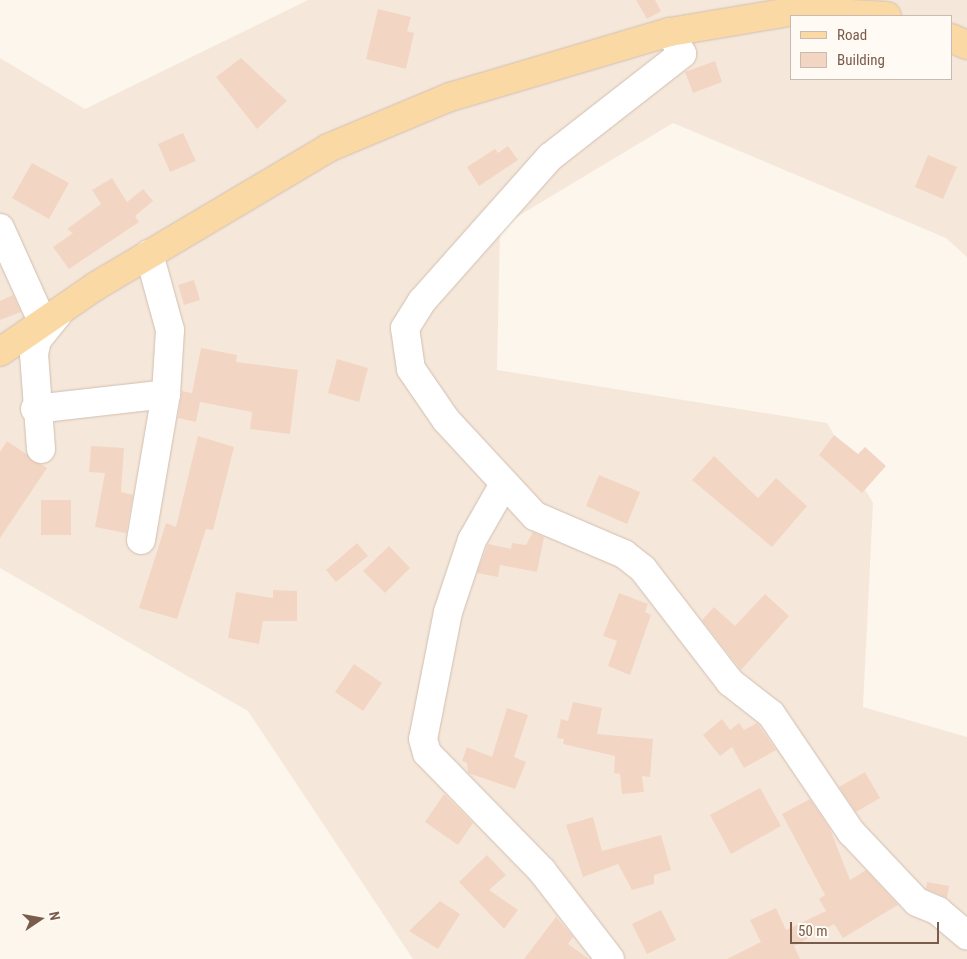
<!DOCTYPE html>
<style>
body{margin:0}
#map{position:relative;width:967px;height:959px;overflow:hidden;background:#fdf6ec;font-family:"Roboto Condensed",sans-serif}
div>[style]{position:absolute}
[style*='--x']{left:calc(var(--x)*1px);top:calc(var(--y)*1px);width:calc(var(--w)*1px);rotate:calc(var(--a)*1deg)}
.residential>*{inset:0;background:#f5e8da}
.building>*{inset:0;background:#f3d5c3}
.roads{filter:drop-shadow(0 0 1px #d1beb0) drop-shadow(0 0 1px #d1beb0)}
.minor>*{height:28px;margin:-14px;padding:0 14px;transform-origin:14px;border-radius:14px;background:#fff}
.major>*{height:28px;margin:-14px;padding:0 14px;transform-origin:14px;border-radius:14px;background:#fbd9a5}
span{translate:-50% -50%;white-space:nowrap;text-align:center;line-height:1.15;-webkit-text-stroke:4px #fffaf3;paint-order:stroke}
.legend{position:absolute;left:790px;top:15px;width:162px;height:65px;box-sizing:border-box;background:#fffaf3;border:1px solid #cabbb1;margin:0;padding:6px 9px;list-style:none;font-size:15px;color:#7a5c4d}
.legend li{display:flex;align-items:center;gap:10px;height:25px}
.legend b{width:25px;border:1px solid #cabbb1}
.north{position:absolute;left:15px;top:894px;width:50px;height:50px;-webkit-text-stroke:4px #fffaf3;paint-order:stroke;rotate:78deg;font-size:14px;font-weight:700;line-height:20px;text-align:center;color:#7a5c4d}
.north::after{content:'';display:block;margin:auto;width:18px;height:22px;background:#7a5c4d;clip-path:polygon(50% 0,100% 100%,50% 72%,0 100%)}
.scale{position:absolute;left:790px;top:922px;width:149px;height:22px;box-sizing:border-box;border:2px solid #7a5c4d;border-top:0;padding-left:6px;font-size:15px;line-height:18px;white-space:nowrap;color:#7a5c4d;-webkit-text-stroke:4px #fffaf3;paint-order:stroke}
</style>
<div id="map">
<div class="residential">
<div style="clip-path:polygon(evenodd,308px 0,967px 0,967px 257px,946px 238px,673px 123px,500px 227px,497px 370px,827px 423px,873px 503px,863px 707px,967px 737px,967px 959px,413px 959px,248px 711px,0 568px,0 58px,85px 109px,308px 0,791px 16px,951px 16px,951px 79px,791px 79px,791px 16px)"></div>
</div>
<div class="building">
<div style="clip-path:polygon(636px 0,655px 0,661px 11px,647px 19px)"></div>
<div style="clip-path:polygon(378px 9px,411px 17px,407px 31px,414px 33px,406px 69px,366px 59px)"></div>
<div style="clip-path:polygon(241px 58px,287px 101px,257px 129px,216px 77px)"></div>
<div style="clip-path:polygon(715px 61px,722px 82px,693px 93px,685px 72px)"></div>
<div style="clip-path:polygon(183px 133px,196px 161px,170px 172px,158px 144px)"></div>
<div style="clip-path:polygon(508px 146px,518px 160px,479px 186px,467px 167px,495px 149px,498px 153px)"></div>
<div style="clip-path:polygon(928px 155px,957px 167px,943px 199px,915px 187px)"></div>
<div style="clip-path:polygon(32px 163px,69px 183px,49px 219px,12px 198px)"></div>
<div style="clip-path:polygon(112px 178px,127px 202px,143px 189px,153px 201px,135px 216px,139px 222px,69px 269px,53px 247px,73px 233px,67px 229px,101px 204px,92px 190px)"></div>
<div style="clip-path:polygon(194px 280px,200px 300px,184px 305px,178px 285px)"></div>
<div style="clip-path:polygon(13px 295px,21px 312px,0 320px,0 301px)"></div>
<div style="clip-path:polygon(201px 348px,237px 355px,236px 362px,298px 370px,290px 434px,250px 429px,252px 412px,200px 402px,196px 422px,178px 418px,182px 391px,192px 393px)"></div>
<div style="clip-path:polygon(337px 359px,368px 368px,359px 402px,328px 393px)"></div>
<div style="clip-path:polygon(834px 435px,858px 454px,865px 447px,886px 466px,862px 493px,819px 455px)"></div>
<div style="clip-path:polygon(198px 436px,234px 447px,213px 530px,206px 529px,177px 619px,139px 608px,166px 523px,176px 527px)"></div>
<div style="clip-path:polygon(7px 441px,47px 468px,0 538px,0 452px)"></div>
<div style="clip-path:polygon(91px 446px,124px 448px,121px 492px,133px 495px,126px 533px,95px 527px,105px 473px,89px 472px)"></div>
<div style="clip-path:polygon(714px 456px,758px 498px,776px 478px,807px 506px,772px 547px,692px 480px)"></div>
<div style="clip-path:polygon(599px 475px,640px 492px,627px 524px,586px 506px)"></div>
<div style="clip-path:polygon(41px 500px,71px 500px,71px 535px,41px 535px)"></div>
<div style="clip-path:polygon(533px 532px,544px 537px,537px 572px,500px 565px,498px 577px,477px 573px,488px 544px,511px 549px,512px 543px,526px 545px)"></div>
<div style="clip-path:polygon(357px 543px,368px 556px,336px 582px,326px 570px)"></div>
<div style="clip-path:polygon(389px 546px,410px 568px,385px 593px,363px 571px)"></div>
<div style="clip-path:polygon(273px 590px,297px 591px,297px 621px,263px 621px,259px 644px,228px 638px,236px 592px,273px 598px)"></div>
<div style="clip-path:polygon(619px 593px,648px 604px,645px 612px,651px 615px,630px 675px,608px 666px,617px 641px,603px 636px)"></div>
<div style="clip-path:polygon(765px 594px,789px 616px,741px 670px,702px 620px,714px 607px,735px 626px)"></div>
<div style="clip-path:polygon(354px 664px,382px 683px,363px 711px,335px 692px)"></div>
<div style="clip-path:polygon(573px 702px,602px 708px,597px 734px,653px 739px,650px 777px,642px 776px,644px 792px,622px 794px,620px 774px,614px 773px,615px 756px,563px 744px,564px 739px,557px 738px,561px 719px,568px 721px)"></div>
<div style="clip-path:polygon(507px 708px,528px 715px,514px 757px,526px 762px,515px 789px,468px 773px,467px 763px,462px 761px,467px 747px,492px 757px)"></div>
<div style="clip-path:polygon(722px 719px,730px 730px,739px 723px,744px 730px,757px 723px,776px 750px,744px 768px,732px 747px,720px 756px,703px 735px)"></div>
<div style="clip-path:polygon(865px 772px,880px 798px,856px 812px,839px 787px)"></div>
<div style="clip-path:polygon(760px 788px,781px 826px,731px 854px,710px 815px)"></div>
<div style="clip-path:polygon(444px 794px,473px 823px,458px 845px,425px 822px)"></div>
<div style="clip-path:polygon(810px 799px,830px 829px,850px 880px,866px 870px,898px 905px,843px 938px,834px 924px,794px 946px,800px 959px,727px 959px,761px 942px,750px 920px,776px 908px,786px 930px,826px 911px,819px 899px,825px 895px,782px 814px)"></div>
<div style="clip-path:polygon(593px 817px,602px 851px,661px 835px,671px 870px,654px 875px,654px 884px,632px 890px,618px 864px,583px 877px,566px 825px)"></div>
<div style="clip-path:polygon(487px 855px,506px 875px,489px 890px,518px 910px,504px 929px,459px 882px)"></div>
<div style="clip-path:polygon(927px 882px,949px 886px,947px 898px,926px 889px)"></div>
<div style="clip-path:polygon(440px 901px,460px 914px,438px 949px,409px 931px)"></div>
<div style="clip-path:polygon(661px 910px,676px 940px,647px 954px,632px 924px)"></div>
<div style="clip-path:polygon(556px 917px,573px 937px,568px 944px,589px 959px,524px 959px)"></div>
</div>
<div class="roads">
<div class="minor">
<div style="--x:670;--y:32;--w:25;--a:61"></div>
<div style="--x:682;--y:54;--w:167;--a:142"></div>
<div style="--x:550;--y:157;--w:193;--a:131.6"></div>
<div style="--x:422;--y:301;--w:32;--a:122"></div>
<div style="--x:405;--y:328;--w:41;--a:81.7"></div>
<div style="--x:411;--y:369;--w:62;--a:55.5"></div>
<div style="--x:446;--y:420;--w:131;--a:47.2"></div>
<div style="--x:535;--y:516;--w:97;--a:23.1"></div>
<div style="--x:624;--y:554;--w:24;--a:38"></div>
<div style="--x:643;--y:569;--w:143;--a:52.4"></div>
<div style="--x:730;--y:682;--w:52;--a:38"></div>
<div style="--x:771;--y:714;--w:143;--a:55.9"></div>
<div style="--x:851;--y:832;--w:96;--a:46.7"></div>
<div style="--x:917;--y:902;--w:23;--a:23"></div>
<div style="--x:938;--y:911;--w:38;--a:40"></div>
<div style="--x:0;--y:228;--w:102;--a:65.7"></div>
<div style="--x:35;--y:409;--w:132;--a:-6.5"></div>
<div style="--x:41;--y:449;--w:95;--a:-94.2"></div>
<div style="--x:34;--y:354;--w:14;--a:-78"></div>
<div style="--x:37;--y:340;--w:33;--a:-51"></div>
<div style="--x:504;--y:484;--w:64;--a:119.7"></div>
<div style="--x:472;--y:540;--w:76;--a:108.4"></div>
<div style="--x:448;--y:612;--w:129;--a:101.1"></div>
<div style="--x:423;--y:739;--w:15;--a:74"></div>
<div style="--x:427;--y:753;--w:165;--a:45.7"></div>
<div style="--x:542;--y:871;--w:111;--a:52.3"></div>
<div style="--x:141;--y:540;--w:148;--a:-80.3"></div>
<div style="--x:166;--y:394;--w:64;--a:-86.4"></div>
<div style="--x:170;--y:330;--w:79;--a:-105.4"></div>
</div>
<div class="major">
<div style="--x:951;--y:38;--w:17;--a:24"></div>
<div style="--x:0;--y:352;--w:116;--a:-34.5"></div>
<div style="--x:96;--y:286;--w:270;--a:-30.7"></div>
<div style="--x:328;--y:148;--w:132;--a:-22.7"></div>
<div style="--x:450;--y:97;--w:229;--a:-16.5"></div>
<div style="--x:670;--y:32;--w:127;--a:-9.5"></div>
<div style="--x:795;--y:11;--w:92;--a:3.1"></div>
</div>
</div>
<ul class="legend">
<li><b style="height:6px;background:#fbd9a5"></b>Road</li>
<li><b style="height:14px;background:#f3d5c3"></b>Building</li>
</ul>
<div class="north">N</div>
<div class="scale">50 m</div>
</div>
